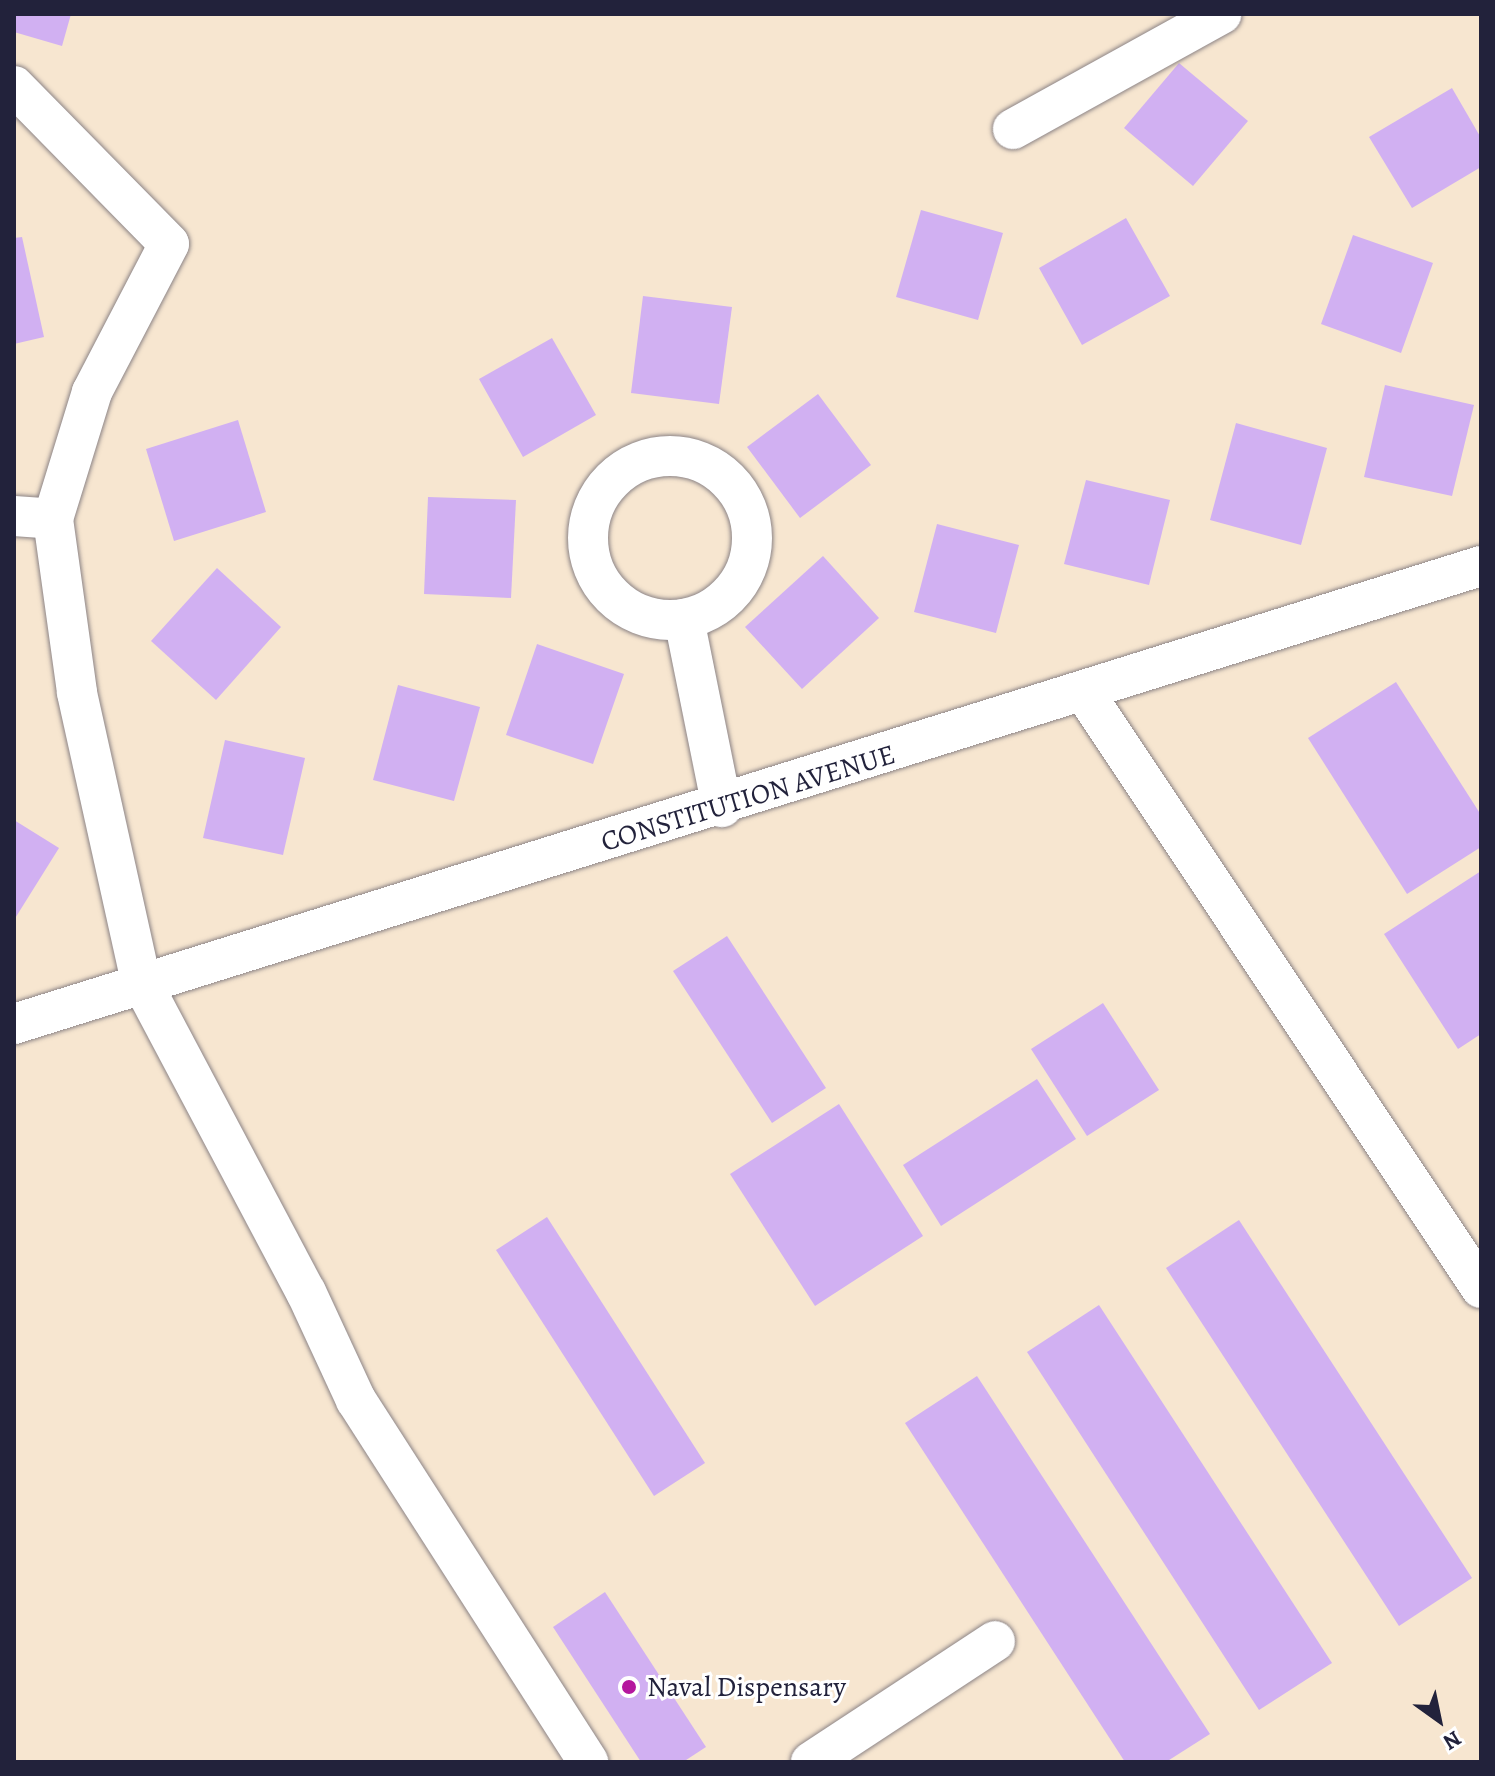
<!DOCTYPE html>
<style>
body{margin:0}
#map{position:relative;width:1495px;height:1776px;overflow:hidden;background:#f7e6d0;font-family:Alegreya,serif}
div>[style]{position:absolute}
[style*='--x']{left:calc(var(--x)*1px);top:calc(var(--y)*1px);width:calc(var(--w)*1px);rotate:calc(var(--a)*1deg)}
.building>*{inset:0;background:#d1b0f2}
.roads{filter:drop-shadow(0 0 2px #8c8486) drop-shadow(0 0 2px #8c8486)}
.minor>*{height:40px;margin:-20px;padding:0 20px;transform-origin:20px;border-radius:20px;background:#fff}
.minor>.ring{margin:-20px;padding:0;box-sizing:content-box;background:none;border:40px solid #fff;border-radius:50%}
.dots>*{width:22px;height:22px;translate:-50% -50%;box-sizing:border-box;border:4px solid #fff;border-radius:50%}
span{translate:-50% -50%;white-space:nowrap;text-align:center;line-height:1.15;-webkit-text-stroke:6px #fff;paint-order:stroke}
.street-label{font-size:28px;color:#22223b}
.poi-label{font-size:28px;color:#22223b}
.left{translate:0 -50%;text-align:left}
.frame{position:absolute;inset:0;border:16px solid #22223b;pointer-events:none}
.north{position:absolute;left:1399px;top:1680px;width:80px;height:80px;-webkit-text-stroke:6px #fff;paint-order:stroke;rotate:147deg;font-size:22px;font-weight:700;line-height:32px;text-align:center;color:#22223b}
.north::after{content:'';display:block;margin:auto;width:28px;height:36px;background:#22223b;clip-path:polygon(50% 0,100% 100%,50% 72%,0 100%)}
</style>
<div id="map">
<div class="building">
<div style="clip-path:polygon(14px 14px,71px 14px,62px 46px,14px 32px)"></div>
<div style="clip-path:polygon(1179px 63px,1248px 121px,1193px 186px,1124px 128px)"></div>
<div style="clip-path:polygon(1452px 88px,1481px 138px,1481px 167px,1412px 208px,1369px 137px)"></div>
<div style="clip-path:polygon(921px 210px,1003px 233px,978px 320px,896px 297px)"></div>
<div style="clip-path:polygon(1126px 218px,1170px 296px,1082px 345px,1039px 268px)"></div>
<div style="clip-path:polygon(1353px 235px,1433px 263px,1401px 353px,1321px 324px)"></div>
<div style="clip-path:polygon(22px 237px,44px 337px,14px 344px,14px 238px)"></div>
<div style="clip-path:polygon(643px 296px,732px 307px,719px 404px,631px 393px)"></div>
<div style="clip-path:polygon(552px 338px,596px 415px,523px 457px,479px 379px)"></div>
<div style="clip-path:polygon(1385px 385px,1474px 405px,1452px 496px,1364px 477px)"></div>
<div style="clip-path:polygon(818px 394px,871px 465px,800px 518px,747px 447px)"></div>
<div style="clip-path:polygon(238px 420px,266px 512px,174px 541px,146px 449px)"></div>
<div style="clip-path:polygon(1236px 423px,1327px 448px,1301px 545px,1210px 520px)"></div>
<div style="clip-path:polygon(1086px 480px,1170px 500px,1149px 585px,1064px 564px)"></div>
<div style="clip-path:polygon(428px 497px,516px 500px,511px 598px,424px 594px)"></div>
<div style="clip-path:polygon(937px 524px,1019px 545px,996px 633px,914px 612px)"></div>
<div style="clip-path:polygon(823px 556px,879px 618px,802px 689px,745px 627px)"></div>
<div style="clip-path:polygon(217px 568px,281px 627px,216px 700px,151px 641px)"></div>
<div style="clip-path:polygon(537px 644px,624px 674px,593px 764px,506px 735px)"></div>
<div style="clip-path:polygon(1396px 682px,1481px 815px,1481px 847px,1407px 894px,1308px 738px)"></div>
<div style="clip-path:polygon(398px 685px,480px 707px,454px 801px,373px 780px)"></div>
<div style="clip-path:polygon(225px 740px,305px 758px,283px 855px,203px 838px)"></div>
<div style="clip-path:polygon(14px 820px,59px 848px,14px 920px)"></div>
<div style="clip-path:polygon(1481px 871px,1481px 1034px,1458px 1049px,1384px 934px)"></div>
<div style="clip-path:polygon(727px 936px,826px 1088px,772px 1123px,673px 971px)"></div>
<div style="clip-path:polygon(1103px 1003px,1159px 1090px,1087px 1136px,1031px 1049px)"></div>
<div style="clip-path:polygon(1037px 1079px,1076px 1139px,941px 1226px,903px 1165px)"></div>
<div style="clip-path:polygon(839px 1104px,923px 1236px,815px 1306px,730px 1174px)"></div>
<div style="clip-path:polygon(547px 1217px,705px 1463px,654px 1496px,496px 1250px)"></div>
<div style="clip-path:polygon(1239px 1220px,1472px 1578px,1399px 1626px,1166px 1268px)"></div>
<div style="clip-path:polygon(1099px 1305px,1332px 1663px,1259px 1710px,1027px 1352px)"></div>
<div style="clip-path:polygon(977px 1376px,1210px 1734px,1166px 1762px,1125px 1762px,905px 1423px)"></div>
<div style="clip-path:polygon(605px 1592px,706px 1747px,683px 1762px,641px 1762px,553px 1627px)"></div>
</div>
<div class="roads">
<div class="minor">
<div style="--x:14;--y:86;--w:221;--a:45.5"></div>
<div style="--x:169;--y:244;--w:167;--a:117.5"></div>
<div style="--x:92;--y:392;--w:133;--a:107.1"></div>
<div style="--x:53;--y:519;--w:176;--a:82.1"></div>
<div style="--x:77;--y:693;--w:295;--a:77.5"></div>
<div style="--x:141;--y:981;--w:352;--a:62.1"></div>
<div style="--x:306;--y:1292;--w:119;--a:65.2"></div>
<div style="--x:356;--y:1400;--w:430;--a:57.3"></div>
<div style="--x:1013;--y:129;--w:238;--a:-28.9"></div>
<div class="ring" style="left:588px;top:456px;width:124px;height:124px"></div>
<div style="--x:14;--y:516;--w:39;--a:4"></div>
<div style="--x:684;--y:619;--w:192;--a:78.6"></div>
<div style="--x:1084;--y:692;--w:716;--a:56.33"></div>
<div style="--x:14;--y:1024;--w:1537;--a:-17.34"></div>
<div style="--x:811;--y:1762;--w:220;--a:-33.3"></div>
</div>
</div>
<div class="dots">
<div style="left:629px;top:1687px;background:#b5179e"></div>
</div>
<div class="street-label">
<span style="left:748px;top:798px;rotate:-17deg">CONSTITUTION AVENUE</span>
</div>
<div class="poi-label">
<span class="left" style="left:647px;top:1687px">Naval Dispensary</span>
</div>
<div class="frame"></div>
<div class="north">N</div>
</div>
